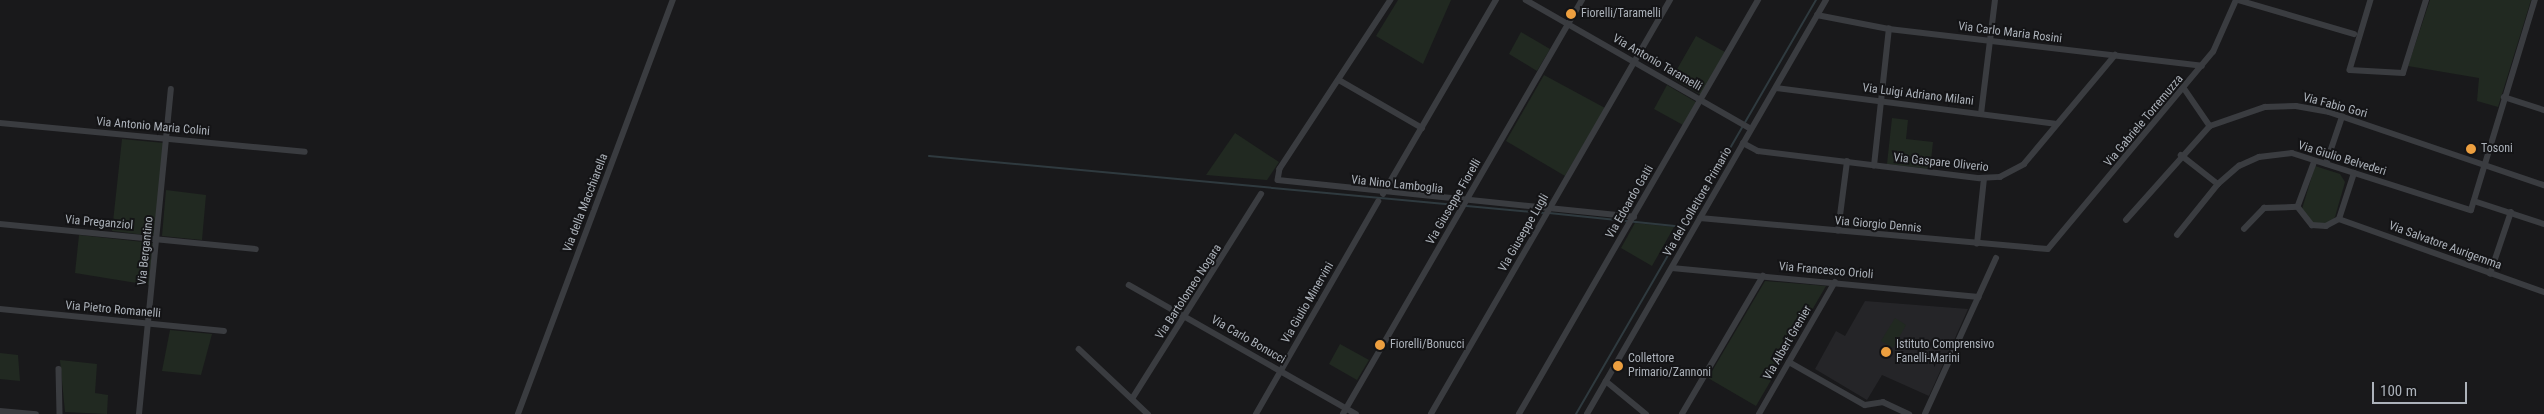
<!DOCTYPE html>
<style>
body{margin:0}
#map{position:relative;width:2544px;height:414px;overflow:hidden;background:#19191b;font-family:"Roboto Condensed",sans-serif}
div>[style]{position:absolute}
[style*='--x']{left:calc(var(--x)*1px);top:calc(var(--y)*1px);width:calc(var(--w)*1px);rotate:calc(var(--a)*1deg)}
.built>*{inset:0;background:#252528}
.green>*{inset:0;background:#212921}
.stream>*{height:2px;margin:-1px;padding:0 1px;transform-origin:1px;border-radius:1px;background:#2f3a3f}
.minor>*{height:5.5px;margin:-2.75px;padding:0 2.75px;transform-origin:2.75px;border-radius:2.75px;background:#3a3c40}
.dots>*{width:14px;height:14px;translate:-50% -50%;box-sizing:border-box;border:2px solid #141416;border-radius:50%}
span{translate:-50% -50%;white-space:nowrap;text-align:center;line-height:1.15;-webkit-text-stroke:4px #141416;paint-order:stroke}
.poi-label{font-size:12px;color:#acb2ba}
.left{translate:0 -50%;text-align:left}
.street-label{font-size:12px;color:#acb2ba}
.scale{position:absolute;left:2372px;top:382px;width:95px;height:22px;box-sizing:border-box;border:2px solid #acb2ba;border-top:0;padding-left:6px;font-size:15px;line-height:18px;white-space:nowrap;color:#acb2ba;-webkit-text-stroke:4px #141416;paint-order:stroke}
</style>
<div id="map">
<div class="built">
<div style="clip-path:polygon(1865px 301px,1968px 309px,1929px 396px,1882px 375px,1867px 400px,1815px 369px,1836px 331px,1845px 336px)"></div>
</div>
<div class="green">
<div style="clip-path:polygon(1398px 0,1451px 0,1423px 64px,1376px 36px)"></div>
<div style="clip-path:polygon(2430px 0,2531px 0,2498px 107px,2477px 101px,2479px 78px,2408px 66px)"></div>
<div style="clip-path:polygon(1521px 32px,1550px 49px,1537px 71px,1509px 54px)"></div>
<div style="clip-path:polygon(1696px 36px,1725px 52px,1701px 95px,1672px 78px)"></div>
<div style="clip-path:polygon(1544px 75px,1605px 108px,1565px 176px,1506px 141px)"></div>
<div style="clip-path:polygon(1667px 85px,1696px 102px,1683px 125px,1654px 109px)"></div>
<div style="clip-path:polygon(1892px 118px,1908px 120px,1906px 139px,1933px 142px,1930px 169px,1887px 164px)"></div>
<div style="clip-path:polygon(1235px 133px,1279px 162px,1267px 180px,1206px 175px)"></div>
<div style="clip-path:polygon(122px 139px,164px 143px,154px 236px,112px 231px)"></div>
<div style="clip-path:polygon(2315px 166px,2340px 174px,2345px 182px,2335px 217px,2328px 225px,2313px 224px,2302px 209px)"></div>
<div style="clip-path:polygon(166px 190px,206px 195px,202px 240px,162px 236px)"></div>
<div style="clip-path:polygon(1635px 223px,1674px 227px,1652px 266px,1621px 248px)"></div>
<div style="clip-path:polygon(79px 235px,153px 243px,149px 285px,75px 273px)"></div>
<div style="clip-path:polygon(1765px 281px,1826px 286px,1756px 406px,1708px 378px)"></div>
<div style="clip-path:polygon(1895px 318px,1906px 325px,1893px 348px,1881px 341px)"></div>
<div style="clip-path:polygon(170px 330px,212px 334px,201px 375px,162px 371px)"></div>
<div style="clip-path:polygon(1340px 344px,1369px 360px,1357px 380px,1329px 364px)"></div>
<div style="clip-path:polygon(0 353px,18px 355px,20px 381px,0 379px)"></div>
<div style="clip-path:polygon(60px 360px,97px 364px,95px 393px,108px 395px,107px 414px,65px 412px)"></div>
</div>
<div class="stream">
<div style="--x:929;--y:156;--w:618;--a:5.3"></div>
<div style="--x:1549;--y:213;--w:136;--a:5.9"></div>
<div style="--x:1576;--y:414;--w:479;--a:-59.9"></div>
</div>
<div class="minor">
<div style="--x:1391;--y:0;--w:202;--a:123.3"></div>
<div style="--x:1280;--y:169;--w:11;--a:100"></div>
<div style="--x:1278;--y:180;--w:358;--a:5.9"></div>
<div style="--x:1526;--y:0;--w:259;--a:29.8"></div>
<div style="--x:2238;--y:0;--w:121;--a:16.3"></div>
<div style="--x:2371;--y:0;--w:73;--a:106.7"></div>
<div style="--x:2350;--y:70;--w:53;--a:3.2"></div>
<div style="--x:2403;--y:73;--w:77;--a:-72.5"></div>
<div style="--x:1817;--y:15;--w:73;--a:11"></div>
<div style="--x:1889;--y:29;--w:315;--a:6.7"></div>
<div style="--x:1339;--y:80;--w:96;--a:30"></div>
<div style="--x:1776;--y:88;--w:283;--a:7.3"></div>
<div style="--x:2184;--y:88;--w:46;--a:55.6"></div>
<div style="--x:2504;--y:97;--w:42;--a:18"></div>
<div style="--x:1981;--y:114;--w:115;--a:-83"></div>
<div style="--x:0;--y:123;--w:306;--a:5.4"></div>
<div style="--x:1743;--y:143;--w:17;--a:28"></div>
<div style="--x:1758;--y:151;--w:223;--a:7"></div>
<div style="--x:1979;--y:178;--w:21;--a:-3"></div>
<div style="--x:2000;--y:177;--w:27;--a:-28"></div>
<div style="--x:2024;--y:164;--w:142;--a:-50.1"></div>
<div style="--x:2181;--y:155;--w:47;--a:38.1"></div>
<div style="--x:2315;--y:161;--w:49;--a:110.3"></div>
<div style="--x:2298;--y:207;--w:23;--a:52"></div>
<div style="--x:2312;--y:225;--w:14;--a:4"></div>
<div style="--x:2326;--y:226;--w:15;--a:-28"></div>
<div style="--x:2339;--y:219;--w:48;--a:-71.9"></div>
<div style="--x:2326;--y:164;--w:50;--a:-71.2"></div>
<div style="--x:1874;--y:166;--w:138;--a:-83.8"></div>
<div style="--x:1383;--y:194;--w:225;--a:-59.8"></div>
<div style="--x:2474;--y:201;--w:74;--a:18.2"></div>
<div style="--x:1700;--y:218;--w:349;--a:5.1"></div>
<div style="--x:2048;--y:249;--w:257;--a:-50.1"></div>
<div style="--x:2213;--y:52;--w:57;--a:-66.1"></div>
<div style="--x:2339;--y:219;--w:218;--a:19.6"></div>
<div style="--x:2126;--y:220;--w:126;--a:-48.2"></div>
<div style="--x:2210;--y:126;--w:58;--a:-19.1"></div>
<div style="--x:2265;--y:107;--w:31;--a:-2"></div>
<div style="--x:2296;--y:106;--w:34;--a:10"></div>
<div style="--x:2329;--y:112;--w:227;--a:18.8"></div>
<div style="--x:0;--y:224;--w:257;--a:5.6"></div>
<div style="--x:2244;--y:229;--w:29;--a:-46"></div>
<div style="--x:2264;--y:208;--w:34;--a:-2"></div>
<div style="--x:1838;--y:231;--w:70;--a:-82.6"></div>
<div style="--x:2177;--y:235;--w:65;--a:-51.2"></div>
<div style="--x:2218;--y:184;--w:28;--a:-41"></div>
<div style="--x:2239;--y:166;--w:22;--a:-24"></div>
<div style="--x:2259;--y:157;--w:33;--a:-7"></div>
<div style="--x:2292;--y:153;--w:188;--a:17.7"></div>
<div style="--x:2471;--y:210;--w:220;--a:-73.1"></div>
<div style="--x:1977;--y:244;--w:65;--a:-83.9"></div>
<div style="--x:1672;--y:268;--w:308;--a:5.4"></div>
<div style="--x:2490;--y:274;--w:65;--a:-71.3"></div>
<div style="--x:1129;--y:285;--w:261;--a:29.6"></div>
<div style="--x:0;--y:309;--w:225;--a:5.6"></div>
<div style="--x:1079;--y:349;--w:95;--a:43.3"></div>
<div style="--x:1789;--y:362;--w:87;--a:29.5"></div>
<div style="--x:1865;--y:405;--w:18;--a:-9"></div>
<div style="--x:1883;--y:402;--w:29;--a:25"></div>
<div style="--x:59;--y:369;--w:45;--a:88.7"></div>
<div style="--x:1606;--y:381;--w:52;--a:39.5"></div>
<div style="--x:1132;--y:399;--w:242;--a:-57.8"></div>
<div style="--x:0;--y:411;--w:36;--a:5"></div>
<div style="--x:139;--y:414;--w:326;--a:-84.4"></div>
<div style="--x:518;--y:414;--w:442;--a:-69.5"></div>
<div style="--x:1256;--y:414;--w:245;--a:-60.1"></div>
<div style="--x:1343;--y:414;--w:478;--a:-60"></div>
<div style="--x:1431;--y:414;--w:478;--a:-60"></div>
<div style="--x:1519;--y:414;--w:478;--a:-60"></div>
<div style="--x:1587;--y:414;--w:478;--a:-60"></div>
<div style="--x:1682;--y:414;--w:160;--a:-59.6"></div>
<div style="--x:1759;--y:414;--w:152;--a:-60.1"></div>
<div style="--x:1925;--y:414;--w:171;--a:-65.5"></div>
</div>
<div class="dots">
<div style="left:1571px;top:14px;background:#ed9f3f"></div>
<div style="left:2471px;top:149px;background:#ed9f3f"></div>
<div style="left:1380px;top:345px;background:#ed9f3f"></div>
<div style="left:1886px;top:352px;background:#ed9f3f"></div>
<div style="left:1618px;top:366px;background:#ed9f3f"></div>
</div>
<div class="poi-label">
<span class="left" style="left:1581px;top:14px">Fiorelli/Taramelli</span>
<span class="left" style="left:2481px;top:149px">Tosoni</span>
<span class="left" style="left:1390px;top:345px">Fiorelli/Bonucci</span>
<span class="left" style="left:1896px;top:352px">Istituto Comprensivo<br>Fanelli-Marini</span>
<span class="left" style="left:1628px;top:366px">Collettore<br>Primario/Zannoni</span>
</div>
<div class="street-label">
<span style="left:2010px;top:33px;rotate:7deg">Via Carlo Maria Rosini</span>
<span style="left:1657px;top:63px;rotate:30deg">Via Antonio Taramelli</span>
<span style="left:1918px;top:95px;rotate:7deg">Via Luigi Adriano Milani</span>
<span style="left:2335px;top:106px;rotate:15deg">Via Fabio Gori</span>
<span style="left:2144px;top:121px;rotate:-50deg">Via Gabriele Torremuzza</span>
<span style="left:153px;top:127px;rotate:5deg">Via Antonio Maria Colini</span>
<span style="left:2342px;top:159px;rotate:17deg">Via Giulio Belvederi</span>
<span style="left:1941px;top:163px;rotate:6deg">Via Gaspare Oliverio</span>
<span style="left:1397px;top:185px;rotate:6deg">Via Nino Lamboglia</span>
<span style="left:1454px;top:202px;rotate:-60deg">Via Giuseppe Fiorelli</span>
<span style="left:1630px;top:202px;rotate:-60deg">Via Edoardo Gatti</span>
<span style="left:1698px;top:202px;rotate:-60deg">Via del Collettore Primario</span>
<span style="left:586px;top:203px;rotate:-69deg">Via della Macchiarella</span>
<span style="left:99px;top:223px;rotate:5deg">Via Preganziol</span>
<span style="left:1878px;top:225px;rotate:5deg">Via Giorgio Dennis</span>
<span style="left:1524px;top:233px;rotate:-60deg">Via Giuseppe Lugli</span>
<span style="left:2445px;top:246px;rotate:20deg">Via Salvatore Aurigemma</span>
<span style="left:146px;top:251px;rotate:-84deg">Via Bergantino</span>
<span style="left:1826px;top:271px;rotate:5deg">Via Francesco Orioli</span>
<span style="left:1189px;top:292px;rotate:-57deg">Via Bartolomeo Nogara</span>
<span style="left:1308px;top:303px;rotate:-60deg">Via Giulio Minervini</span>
<span style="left:113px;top:310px;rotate:5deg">Via Pietro Romanelli</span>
<span style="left:1248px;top:340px;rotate:30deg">Via Carlo Bonucci</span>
<span style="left:1788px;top:343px;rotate:-60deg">Via Albert Grenier</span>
</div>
<div class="scale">100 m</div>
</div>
